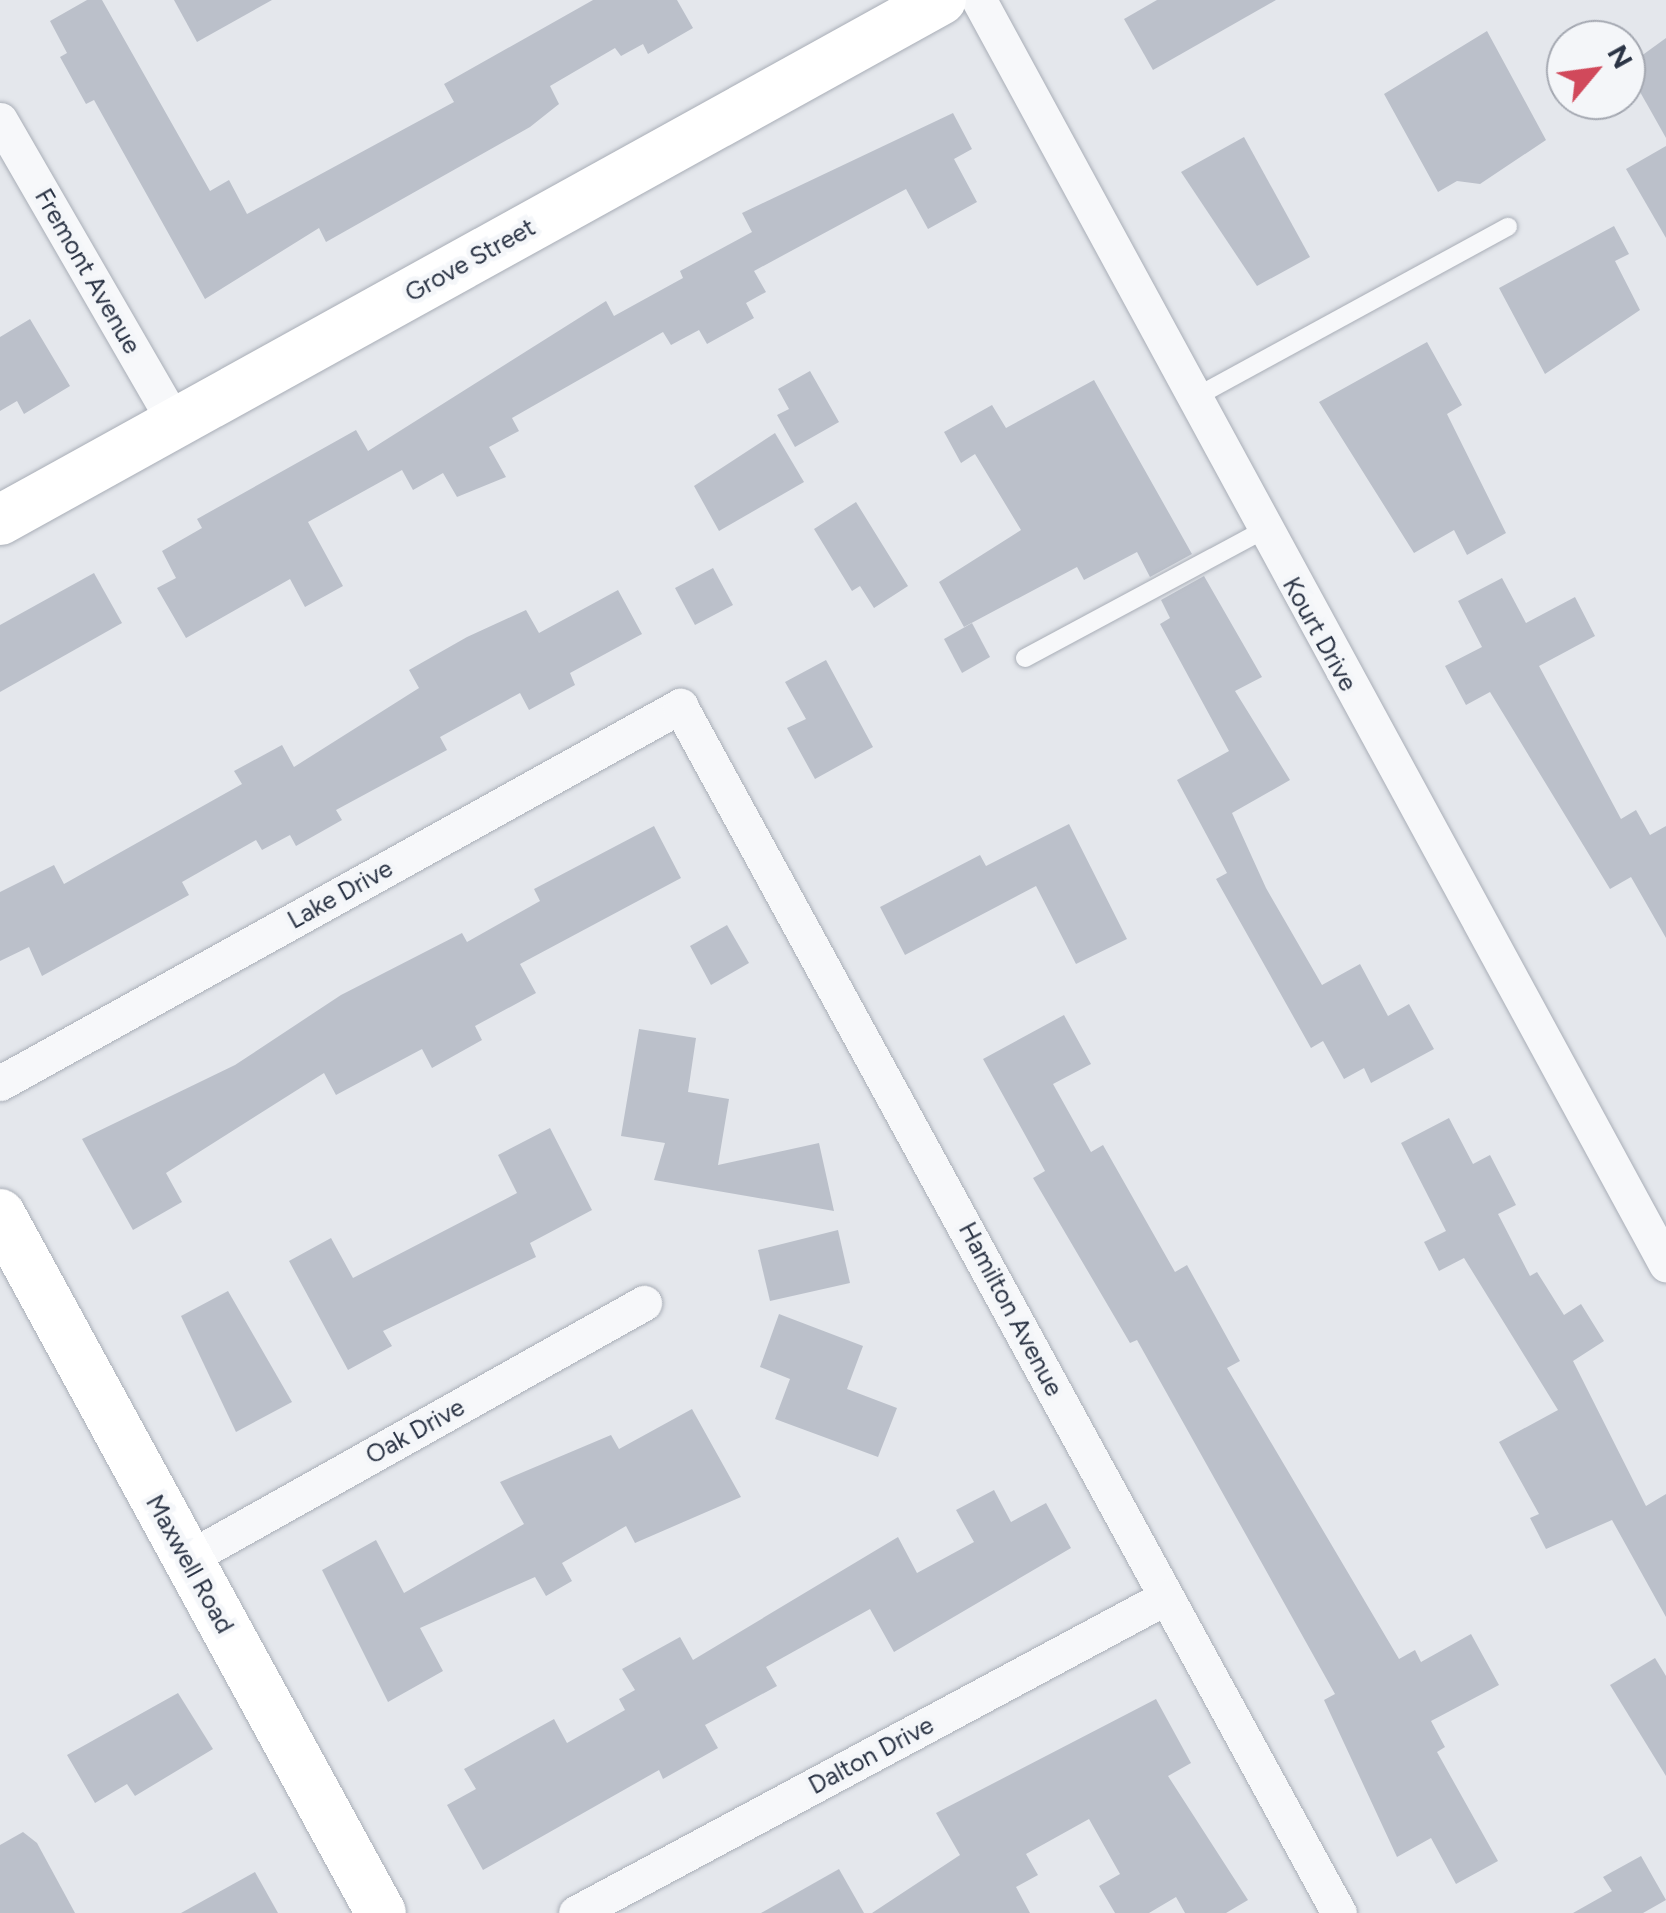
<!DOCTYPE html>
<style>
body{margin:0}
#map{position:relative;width:1666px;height:1913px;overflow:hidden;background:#e4e7ec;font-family:Figtree,sans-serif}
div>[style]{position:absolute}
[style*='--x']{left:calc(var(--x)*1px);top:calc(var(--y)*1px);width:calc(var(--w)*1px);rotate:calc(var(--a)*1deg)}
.building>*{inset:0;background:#bbc0ca}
.roads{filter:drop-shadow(0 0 2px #a9aeb7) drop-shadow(0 0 2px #a9aeb7)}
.lane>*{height:18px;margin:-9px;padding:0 9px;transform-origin:9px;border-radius:9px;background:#f7f8fa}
.street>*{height:35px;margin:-17.5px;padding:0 17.5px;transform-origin:17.5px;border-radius:17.5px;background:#f7f8fa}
.secondary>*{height:50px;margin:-25px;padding:0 25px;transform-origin:25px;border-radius:25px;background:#fff}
span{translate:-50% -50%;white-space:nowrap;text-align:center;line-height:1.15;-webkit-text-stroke:9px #f4f6f9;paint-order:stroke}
.street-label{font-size:25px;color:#2b3445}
.north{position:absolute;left:1546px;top:20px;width:100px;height:100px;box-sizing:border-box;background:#f4f6f9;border:2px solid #a4a8b1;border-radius:50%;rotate:61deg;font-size:28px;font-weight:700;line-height:40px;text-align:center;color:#2b3445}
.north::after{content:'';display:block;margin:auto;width:35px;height:45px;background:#d1495b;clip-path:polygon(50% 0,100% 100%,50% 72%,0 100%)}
</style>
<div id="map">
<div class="building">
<div style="clip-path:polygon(87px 0,102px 0,210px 191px,229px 180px,247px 214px,454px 102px,444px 84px,593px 0,677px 0,693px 28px,648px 54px,643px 44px,621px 56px,615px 48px,550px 86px,559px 104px,530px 127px,326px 242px,319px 228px,205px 299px,94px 100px,86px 104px,60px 57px,67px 53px,50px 21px)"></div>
<div style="clip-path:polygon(174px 0,272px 0,197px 42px)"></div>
<div style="clip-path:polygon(1157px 0,1276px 0,1153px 70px,1124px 19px)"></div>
<div style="clip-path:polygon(1487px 31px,1546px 140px,1480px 184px,1457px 181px,1438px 192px,1384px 94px)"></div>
<div style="clip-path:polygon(1666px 38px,1666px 138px,1626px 67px)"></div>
<div style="clip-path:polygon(953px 113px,972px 149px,954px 159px,977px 202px,928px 229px,906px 189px,754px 271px,766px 292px,746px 303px,754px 318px,707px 344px,699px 330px,671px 345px,663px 332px,512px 418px,519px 431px,489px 447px,506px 477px,457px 497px,443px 473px,413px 490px,402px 470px,308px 522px,343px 586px,305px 607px,290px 579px,186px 638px,157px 588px,176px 578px,162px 551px,202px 528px,197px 519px,356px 430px,368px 451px,606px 301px,614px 316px,683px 278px,680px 271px,752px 232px,742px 213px)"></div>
<div style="clip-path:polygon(1244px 137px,1310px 257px,1257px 286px,1181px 172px)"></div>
<div style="clip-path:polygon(1666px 146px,1666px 238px,1626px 169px)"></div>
<div style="clip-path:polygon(1614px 226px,1629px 254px,1615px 261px,1640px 310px,1545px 374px,1499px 288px)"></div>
<div style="clip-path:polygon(30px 319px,70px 386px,24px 414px,17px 401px,0 411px,0 337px)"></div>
<div style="clip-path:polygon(1427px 342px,1462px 405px,1447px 414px,1506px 533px,1467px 555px,1454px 530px,1414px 553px,1319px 402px)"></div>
<div style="clip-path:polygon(810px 371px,839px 422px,795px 447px,777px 415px,789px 409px,778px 389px)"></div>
<div style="clip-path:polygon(1094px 380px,1192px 554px,1150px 577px,1137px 552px,1084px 580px,1077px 567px,964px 627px,939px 582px,1021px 530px,975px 454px,961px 463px,944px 432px,992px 405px,1006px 428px)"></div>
<div style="clip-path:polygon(775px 433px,804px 482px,719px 531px,694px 486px)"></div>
<div style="clip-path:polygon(856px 502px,908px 586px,874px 608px,860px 586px,852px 591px,814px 529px)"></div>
<div style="clip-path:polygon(713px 568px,733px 605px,695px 625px,675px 588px)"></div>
<div style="clip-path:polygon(94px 573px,122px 623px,0 692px,0 625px)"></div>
<div style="clip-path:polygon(1204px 576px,1262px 677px,1235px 691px,1290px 780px,1232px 813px,1266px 888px,1322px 985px,1360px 964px,1388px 1016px,1409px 1004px,1434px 1049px,1371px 1083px,1364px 1068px,1344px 1079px,1323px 1041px,1311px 1048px,1216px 879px,1227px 873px,1177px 780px,1229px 751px,1160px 624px,1170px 618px,1161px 600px)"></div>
<div style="clip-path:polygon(1502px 578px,1526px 623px,1575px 597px,1595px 636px,1539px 666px,1621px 819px,1636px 810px,1650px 835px,1666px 826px,1666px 938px,1631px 877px,1610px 889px,1490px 692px,1466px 705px,1445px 666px,1482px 647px,1458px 601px)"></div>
<div style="clip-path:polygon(618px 590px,642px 634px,570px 673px,575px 685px,529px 710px,520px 693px,440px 737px,447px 750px,336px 810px,342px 820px,296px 846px,290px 835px,262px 850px,256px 840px,182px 882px,189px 895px,42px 976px,29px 947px,0 961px,0 892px,54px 865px,64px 884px,242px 784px,234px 771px,282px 745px,294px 767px,419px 688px,409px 670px,467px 637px,526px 610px,539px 633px)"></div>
<div style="clip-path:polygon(972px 623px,990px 657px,962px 673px,944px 639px)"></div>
<div style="clip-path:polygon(826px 660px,873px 747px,815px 779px,787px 728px,806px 719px,785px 682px)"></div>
<div style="clip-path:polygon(1069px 824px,1127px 939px,1076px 964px,1036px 886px,905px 955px,880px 907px,980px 855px,986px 866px)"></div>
<div style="clip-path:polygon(654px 826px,681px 878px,520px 964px,536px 993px,475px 1026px,482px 1040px,432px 1068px,422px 1049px,336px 1095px,324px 1073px,166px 1173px,182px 1202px,133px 1230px,82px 1139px,235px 1065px,341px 995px,462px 933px,467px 942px,540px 901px,534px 889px)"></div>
<div style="clip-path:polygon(727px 925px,749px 963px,711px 985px,690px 946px)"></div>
<div style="clip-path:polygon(1064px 1015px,1091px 1064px,1053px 1084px,1091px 1152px,1103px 1145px,1175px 1272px,1187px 1265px,1240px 1361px,1227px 1368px,1399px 1659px,1415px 1650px,1421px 1662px,1471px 1634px,1499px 1685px,1431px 1721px,1445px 1747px,1437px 1752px,1498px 1861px,1456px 1884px,1431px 1838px,1397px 1857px,1324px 1700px,1335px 1694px,1137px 1340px,1130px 1343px,1033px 1178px,1045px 1171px,983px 1059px)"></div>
<div style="clip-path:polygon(639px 1029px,696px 1038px,688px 1092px,729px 1099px,718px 1165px,819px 1143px,834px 1211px,654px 1180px,665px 1143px,621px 1136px)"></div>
<div style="clip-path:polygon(1449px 1118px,1473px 1164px,1490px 1155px,1516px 1205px,1498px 1214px,1530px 1276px,1537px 1272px,1564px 1315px,1581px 1304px,1604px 1341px,1573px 1361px,1646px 1506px,1666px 1494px,1666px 1617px,1612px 1520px,1546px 1549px,1530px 1518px,1539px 1514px,1499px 1442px,1558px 1410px,1464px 1258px,1439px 1271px,1424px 1242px,1446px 1231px,1401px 1143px)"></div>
<div style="clip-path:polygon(550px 1128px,592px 1210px,530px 1243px,536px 1257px,383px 1331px,392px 1346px,348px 1370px,289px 1261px,331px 1238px,353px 1278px,517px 1193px,498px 1155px)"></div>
<div style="clip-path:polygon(838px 1230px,850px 1283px,770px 1301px,758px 1250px)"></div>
<div style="clip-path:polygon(228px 1291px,292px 1402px,236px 1432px,181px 1316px)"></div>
<div style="clip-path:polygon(779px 1314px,863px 1346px,847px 1389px,897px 1408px,878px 1457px,775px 1419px,790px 1379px,760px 1367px)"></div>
<div style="clip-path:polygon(692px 1409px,741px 1497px,635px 1543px,626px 1526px,562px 1563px,572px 1581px,546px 1596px,535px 1577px,420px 1628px,443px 1671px,388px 1702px,322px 1570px,376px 1540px,404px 1593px,524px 1524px,500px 1482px,611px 1435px,619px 1449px)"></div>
<div style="clip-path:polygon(994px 1490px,1011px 1522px,1046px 1503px,1071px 1548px,894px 1652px,870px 1609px,766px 1667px,777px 1686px,705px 1725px,718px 1748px,663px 1779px,659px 1770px,483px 1870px,447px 1805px,476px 1789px,464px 1769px,554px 1719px,567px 1743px,625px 1710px,619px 1699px,635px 1690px,622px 1669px,680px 1637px,693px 1660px,898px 1537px,917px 1573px,974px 1542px,956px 1510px)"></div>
<div style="clip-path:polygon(1655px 1658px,1666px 1676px,1666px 1776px,1610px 1685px)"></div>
<div style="clip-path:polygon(178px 1693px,213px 1749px,135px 1796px,127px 1784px,95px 1803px,67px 1755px)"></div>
<div style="clip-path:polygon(1156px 1699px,1191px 1763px,1168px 1776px,1248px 1900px,1226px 1913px,1185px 1913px,1176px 1897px,1149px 1913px,1115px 1913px,1099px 1886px,1120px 1874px,1089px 1819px,1026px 1854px,1038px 1875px,1016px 1887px,1030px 1913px,872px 1913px,960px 1855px,936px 1813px)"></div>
<div style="clip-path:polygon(23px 1832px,37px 1843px,75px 1913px,0 1913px,0 1845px)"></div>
<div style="clip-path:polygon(1641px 1856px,1666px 1900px,1643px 1913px,1573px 1913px,1612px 1891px,1603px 1877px)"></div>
<div style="clip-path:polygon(839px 1869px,864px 1913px,761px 1913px)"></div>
<div style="clip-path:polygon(255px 1872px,278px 1913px,181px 1913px)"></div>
</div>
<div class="roads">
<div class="lane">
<div style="--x:1192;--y:399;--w:360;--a:-28.6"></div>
<div style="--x:1025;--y:658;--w:271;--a:-28.2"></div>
</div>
<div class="street">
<div style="--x:979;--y:0;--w:1439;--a:61.48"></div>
<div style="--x:0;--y:120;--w:350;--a:60"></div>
<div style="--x:0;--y:1083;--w:778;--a:-29"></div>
<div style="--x:680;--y:706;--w:1375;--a:61.37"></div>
<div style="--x:187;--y:1559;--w:524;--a:-29.26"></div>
<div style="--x:576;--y:1913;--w:669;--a:-28.17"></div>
</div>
<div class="secondary">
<div style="--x:0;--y:520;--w:1075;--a:-28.93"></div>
<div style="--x:0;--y:1214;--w:796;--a:61.41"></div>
</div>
</div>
<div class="street-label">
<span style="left:470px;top:260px;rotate:-29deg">Grove Street</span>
<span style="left:88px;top:271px;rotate:60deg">Fremont Avenue</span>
<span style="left:1320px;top:634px;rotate:61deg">Kourt Drive</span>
<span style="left:340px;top:894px;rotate:-29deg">Lake Drive</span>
<span style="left:1011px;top:1309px;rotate:62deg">Hamilton Avenue</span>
<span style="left:415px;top:1431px;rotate:-29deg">Oak Drive</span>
<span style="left:190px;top:1564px;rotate:61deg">Maxwell Road</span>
<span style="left:871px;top:1755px;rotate:-28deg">Dalton Drive</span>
</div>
<div class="north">N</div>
</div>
